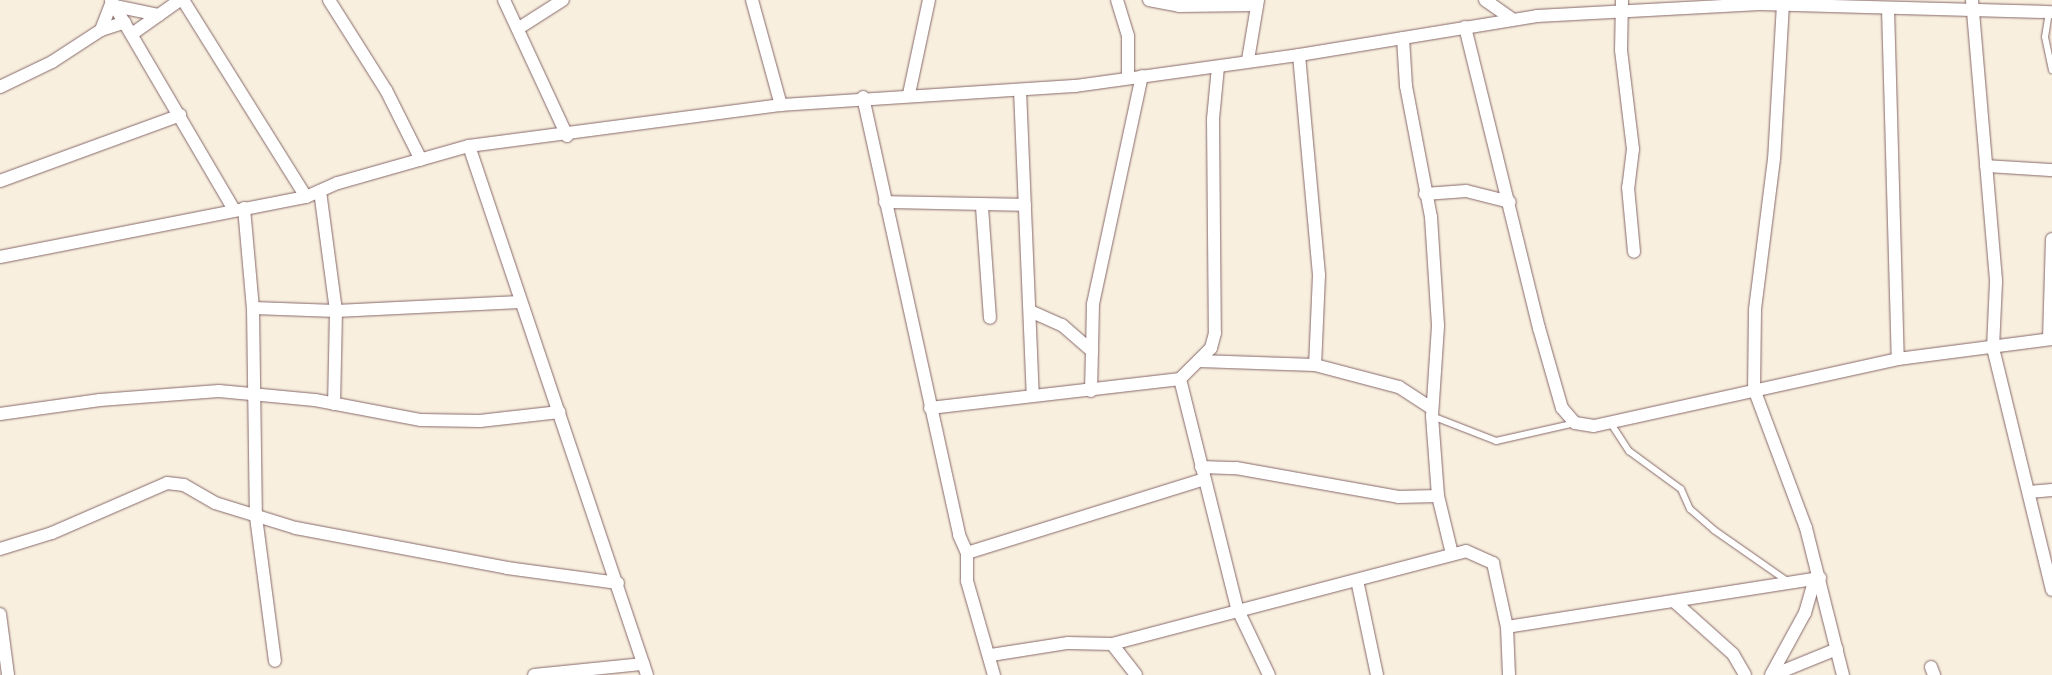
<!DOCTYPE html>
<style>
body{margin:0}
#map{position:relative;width:2052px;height:675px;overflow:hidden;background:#f8efde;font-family:Mali,sans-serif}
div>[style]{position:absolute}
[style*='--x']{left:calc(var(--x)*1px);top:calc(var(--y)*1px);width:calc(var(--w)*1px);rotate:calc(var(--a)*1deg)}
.roads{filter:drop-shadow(0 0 1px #87686a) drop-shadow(0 0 1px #87686a)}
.lane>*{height:6px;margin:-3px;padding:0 3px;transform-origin:3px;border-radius:3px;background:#fff}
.street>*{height:12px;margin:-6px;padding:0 6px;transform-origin:6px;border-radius:6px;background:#fff}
span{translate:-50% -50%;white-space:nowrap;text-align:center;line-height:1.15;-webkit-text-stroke:4px #fff;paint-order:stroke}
</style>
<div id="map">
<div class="roads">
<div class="lane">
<div style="--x:2049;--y:12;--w:25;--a:99"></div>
<div style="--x:2045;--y:37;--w:34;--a:78"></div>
<div style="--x:1432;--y:416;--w:69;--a:21.3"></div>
<div style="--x:1496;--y:441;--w:81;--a:-12.8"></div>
<div style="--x:1610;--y:422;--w:35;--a:57"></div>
<div style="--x:1629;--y:451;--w:64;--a:36.2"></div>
<div style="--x:1681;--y:489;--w:22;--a:66"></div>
<div style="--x:1690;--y:509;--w:32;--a:41"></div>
<div style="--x:1714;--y:530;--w:93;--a:34.9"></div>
</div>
<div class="street">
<div style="--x:111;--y:0;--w:243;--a:59.6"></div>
<div style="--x:183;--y:0;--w:232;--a:58"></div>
<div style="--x:329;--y:0;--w:107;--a:57.7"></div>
<div style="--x:386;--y:90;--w:78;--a:63.4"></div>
<div style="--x:504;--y:0;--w:150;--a:65.1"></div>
<div style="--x:752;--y:0;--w:109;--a:74.6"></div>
<div style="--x:1117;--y:0;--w:38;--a:73"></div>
<div style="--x:1128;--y:36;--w:40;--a:90"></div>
<div style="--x:1149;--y:0;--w:31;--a:11"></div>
<div style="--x:1179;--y:6;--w:78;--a:-0.7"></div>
<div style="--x:1485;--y:0;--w:32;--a:35"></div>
<div style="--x:1622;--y:0;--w:50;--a:91.1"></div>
<div style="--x:1621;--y:50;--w:100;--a:83.1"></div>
<div style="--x:1633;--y:149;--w:38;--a:97"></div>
<div style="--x:1628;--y:187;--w:65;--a:84.7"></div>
<div style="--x:1972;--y:0;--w:283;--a:85.1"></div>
<div style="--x:1996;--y:282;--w:66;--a:92.6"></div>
<div style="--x:1993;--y:348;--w:249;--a:76.3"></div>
<div style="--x:1783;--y:4;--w:155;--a:93.3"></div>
<div style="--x:1774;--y:159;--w:152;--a:97.2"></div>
<div style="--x:1755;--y:310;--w:79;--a:90.7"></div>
<div style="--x:1754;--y:389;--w:148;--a:69.5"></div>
<div style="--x:1806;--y:528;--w:152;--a:75.9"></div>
<div style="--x:115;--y:6;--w:45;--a:11.6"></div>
<div style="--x:1888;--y:8;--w:351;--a:88.4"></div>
<div style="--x:1465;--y:27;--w:310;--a:76.2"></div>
<div style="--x:1539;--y:328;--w:83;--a:74"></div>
<div style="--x:1562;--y:408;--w:20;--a:49"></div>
<div style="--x:1575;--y:423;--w:19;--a:9"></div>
<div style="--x:1594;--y:426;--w:311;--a:-12.4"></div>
<div style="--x:1898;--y:359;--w:155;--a:-7.4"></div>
<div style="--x:519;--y:28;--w:52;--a:-32.5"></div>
<div style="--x:101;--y:30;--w:31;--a:-69"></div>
<div style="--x:132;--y:34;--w:59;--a:-35.3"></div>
<div style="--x:1403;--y:38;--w:48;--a:86.4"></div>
<div style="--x:1406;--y:86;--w:133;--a:79.2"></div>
<div style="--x:1431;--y:217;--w:109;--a:86.3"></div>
<div style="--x:1438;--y:326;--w:90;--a:93.8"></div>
<div style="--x:1432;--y:416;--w:80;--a:85.7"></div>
<div style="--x:1438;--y:496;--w:60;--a:76.4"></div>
<div style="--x:1299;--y:55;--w:221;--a:84.8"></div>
<div style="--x:1319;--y:275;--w:90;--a:92.5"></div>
<div style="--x:1248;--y:60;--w:61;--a:-80.5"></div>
<div style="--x:1218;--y:67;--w:52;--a:95.5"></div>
<div style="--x:1213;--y:119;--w:214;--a:89.5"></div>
<div style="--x:1215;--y:333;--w:16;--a:105"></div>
<div style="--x:1211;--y:348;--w:44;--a:135"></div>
<div style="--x:1180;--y:379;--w:236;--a:76"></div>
<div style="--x:1237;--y:608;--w:74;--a:64.5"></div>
<div style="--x:0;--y:87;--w:58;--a:-25.7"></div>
<div style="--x:52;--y:62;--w:59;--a:-33.1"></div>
<div style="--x:101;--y:30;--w:25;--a:-18"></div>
<div style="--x:1020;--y:90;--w:305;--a:87.6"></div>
<div style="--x:909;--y:94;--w:96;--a:-78"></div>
<div style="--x:863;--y:97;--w:448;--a:77.6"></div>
<div style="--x:959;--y:535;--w:20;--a:66"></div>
<div style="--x:967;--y:553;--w:28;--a:90"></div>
<div style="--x:967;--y:581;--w:98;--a:74"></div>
<div style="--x:469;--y:146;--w:558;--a:71.4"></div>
<div style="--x:1986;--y:166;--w:66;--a:3.5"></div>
<div style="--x:0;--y:181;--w:192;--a:-20.1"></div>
<div style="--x:320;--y:191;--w:121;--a:82.4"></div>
<div style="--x:336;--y:311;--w:93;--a:91.2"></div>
<div style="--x:1425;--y:194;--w:41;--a:-4.2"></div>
<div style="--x:1466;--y:191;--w:45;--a:14"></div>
<div style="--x:885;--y:202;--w:140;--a:1.2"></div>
<div style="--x:982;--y:207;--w:111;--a:85.9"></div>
<div style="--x:244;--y:208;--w:100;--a:84.9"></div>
<div style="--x:253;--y:308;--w:209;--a:89.2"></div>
<div style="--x:256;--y:517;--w:145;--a:82.5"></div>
<div style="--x:0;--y:257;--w:312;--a:-11.1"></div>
<div style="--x:306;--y:197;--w:35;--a:-24"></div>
<div style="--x:338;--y:183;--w:136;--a:-15.8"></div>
<div style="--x:469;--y:146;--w:315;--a:-7.5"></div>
<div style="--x:781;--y:105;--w:295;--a:-3.7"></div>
<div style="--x:1075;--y:86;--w:226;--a:-7.9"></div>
<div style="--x:1299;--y:55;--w:241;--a:-9.3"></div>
<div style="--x:1537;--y:16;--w:223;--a:-3.1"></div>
<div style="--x:1760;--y:4;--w:292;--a:1.6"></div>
<div style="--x:253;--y:308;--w:83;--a:2.1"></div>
<div style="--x:336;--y:311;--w:184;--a:-2.8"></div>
<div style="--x:1030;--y:311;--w:35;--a:24"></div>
<div style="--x:1062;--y:325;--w:40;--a:41"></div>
<div style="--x:1092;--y:351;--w:47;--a:-88.8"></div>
<div style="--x:1093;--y:304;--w:233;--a:-77.9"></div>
<div style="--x:2049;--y:339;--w:100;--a:-88.3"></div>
<div style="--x:1199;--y:361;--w:116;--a:2"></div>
<div style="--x:1315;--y:365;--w:87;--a:14.7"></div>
<div style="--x:1399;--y:387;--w:38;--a:33"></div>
<div style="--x:1091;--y:391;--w:40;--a:-88.6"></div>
<div style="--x:930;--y:408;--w:252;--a:-6.6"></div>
<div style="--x:0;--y:414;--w:101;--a:-8"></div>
<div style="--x:100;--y:400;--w:119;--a:-4.3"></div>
<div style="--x:219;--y:391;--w:96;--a:5.4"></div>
<div style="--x:315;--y:400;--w:108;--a:10.7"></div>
<div style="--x:421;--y:420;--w:59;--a:1"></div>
<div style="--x:480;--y:421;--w:80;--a:-6.5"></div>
<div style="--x:1201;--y:467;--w:35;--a:2"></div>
<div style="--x:1236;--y:468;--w:165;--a:10.1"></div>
<div style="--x:1398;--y:497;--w:40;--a:-1.4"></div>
<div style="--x:2029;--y:492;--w:23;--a:-5"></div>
<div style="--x:0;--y:549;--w:54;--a:-17.1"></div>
<div style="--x:52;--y:533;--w:125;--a:-23.5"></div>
<div style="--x:167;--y:483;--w:17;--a:7"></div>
<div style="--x:184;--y:485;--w:36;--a:30"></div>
<div style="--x:215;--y:503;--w:85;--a:17.2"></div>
<div style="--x:296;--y:528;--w:215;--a:10.7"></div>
<div style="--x:507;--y:568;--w:112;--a:7.7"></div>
<div style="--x:967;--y:553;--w:248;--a:-17.3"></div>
<div style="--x:1357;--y:580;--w:97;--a:78.1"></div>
<div style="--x:1676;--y:603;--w:76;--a:41.8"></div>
<div style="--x:1733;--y:654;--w:24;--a:60"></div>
<div style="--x:0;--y:614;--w:62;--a:82.5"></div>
<div style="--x:1507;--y:627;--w:317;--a:-8.9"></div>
<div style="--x:1112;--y:644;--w:39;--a:52"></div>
<div style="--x:991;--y:655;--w:78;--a:-8.9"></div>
<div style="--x:1068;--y:643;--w:44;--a:1.3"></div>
<div style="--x:1112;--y:644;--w:366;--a:-14.7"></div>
<div style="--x:1466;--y:551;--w:30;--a:24"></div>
<div style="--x:1493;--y:563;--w:66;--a:77.7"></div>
<div style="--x:1507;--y:627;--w:48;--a:87.6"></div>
<div style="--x:1931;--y:667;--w:9;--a:69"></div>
<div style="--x:534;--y:675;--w:110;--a:-5.8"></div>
<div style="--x:1771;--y:675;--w:71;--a:-61.3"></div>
<div style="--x:1805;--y:613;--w:35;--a:-74"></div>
<div style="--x:1773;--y:675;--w:69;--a:-22.1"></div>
</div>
</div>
</div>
